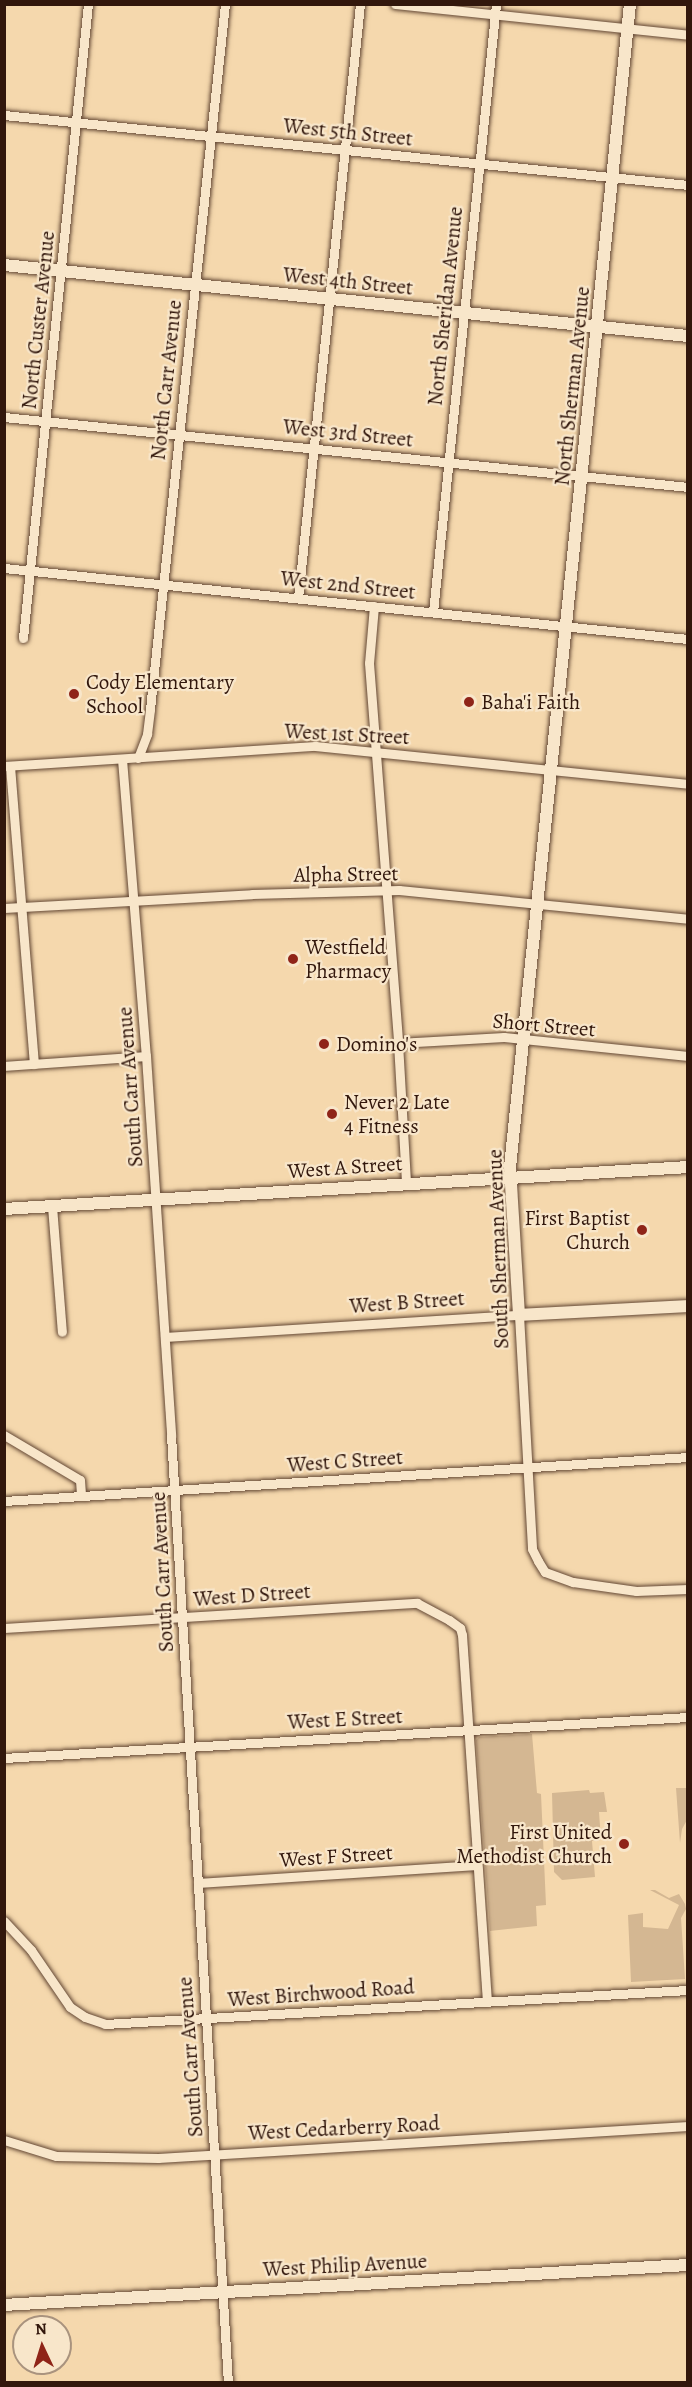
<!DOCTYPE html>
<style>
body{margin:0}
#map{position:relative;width:692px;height:2387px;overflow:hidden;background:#f5d8ad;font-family:Alegreya,serif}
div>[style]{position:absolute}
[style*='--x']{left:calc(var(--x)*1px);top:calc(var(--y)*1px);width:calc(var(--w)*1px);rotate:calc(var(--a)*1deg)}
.green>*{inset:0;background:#d4b792}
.roads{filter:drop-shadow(0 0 2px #634734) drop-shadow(0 0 2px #634734)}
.street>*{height:9px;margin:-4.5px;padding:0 4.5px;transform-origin:4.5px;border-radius:4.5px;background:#f8e6ca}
.secondary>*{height:12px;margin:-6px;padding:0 6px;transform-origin:6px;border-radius:6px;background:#f8e6ca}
.dots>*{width:16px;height:16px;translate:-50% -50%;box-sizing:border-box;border:3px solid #f8e6ca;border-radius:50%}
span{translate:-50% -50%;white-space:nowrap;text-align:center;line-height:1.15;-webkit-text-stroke:4.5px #f8e6ca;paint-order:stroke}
.street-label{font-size:21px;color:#32170c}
.poi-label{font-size:21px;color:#32170c}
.left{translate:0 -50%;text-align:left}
.right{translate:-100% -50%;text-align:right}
.frame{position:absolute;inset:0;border:6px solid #32170c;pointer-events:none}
.north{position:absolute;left:12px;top:2315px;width:60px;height:60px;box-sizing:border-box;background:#f8e6ca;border:2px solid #a9937e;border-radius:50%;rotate:356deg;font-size:16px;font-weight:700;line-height:24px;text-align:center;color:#32170c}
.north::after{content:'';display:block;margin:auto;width:21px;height:27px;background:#8f2418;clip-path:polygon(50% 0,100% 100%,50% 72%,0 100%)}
</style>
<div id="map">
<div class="green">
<div style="clip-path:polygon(532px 1734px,537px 1793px,541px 1794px,546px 1905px,536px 1906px,537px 1926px,490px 1931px,476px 1740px,479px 1737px)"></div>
<div style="clip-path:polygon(676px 1788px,687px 1788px,687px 1820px,682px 1829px,680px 1843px)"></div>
<div style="clip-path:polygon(589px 1790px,590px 1793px,604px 1792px,607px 1812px,599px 1812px,601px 1840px,592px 1841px,595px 1877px,562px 1880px,554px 1872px,552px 1793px)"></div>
<div style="clip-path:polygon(650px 1890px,655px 1890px,669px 1898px,679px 1894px,685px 1904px,686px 1909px,681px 1918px,685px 1979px,631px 1982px,628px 1915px,643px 1913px,643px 1927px,668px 1929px,679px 1905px)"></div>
</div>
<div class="roads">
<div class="street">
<div style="--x:395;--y:4;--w:295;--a:6"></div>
<div style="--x:4;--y:115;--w:688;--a:5.84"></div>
<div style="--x:4;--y:417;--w:688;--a:5.84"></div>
<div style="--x:4;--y:568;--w:688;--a:5.93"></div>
<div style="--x:298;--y:598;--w:597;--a:-84.04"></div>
<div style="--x:374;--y:606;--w:57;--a:95"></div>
<div style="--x:369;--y:663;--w:381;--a:85.6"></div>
<div style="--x:398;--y:1043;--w:140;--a:86.7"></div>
<div style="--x:433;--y:612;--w:611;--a:-84.08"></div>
<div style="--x:23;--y:638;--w:637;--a:-84.15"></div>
<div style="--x:138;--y:758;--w:26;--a:-69"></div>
<div style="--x:147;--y:734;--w:25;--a:-83"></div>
<div style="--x:150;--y:709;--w:709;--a:-83.93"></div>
<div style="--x:122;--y:759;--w:298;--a:85.4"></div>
<div style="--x:146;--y:1056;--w:380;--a:86.2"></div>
<div style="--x:171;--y:1435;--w:949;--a:86.56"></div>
<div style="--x:4;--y:766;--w:312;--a:-3.7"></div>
<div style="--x:315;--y:746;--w:375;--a:5.8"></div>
<div style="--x:10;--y:766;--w:299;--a:85.4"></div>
<div style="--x:4;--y:908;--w:248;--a:-3.2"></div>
<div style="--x:252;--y:894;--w:147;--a:-1.6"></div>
<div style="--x:399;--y:890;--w:290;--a:5.7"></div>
<div style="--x:398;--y:1043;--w:106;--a:-3.2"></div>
<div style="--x:504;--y:1037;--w:185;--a:5.9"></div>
<div style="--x:4;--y:1066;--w:142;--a:-4"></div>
<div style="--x:52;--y:1206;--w:126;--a:85.5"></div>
<div style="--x:165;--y:1337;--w:355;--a:-3.6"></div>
<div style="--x:519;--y:1315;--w:234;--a:86.8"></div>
<div style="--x:532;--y:1549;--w:13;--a:63"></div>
<div style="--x:538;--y:1561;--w:13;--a:58"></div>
<div style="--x:545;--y:1572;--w:30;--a:20"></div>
<div style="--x:573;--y:1582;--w:64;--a:8.1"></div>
<div style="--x:636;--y:1591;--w:52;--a:-2.2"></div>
<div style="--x:4;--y:1435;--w:88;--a:30.6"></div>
<div style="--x:80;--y:1480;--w:16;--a:86"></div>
<div style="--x:4;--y:1501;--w:685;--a:-3.68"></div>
<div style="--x:4;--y:1628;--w:414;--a:-3.5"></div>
<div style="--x:417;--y:1603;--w:36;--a:28"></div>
<div style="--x:449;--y:1620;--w:14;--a:36"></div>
<div style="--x:460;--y:1628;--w:7;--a:74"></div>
<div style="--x:462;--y:1635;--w:367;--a:86.1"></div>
<div style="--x:4;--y:1758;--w:685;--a:-3.43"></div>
<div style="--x:198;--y:1883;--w:279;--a:-3.7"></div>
<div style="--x:4;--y:1921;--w:40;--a:47"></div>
<div style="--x:31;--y:1950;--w:69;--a:55.6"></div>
<div style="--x:70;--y:2007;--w:18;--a:34"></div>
<div style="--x:85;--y:2017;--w:21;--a:19"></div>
<div style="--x:105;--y:2024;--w:584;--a:-3.34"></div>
<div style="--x:4;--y:2140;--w:54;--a:17.1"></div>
<div style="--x:56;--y:2156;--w:102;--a:1.1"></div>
<div style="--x:158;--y:2158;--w:531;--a:-3.46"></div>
</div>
<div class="secondary">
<div style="--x:630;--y:4;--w:1170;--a:95.89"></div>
<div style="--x:510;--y:1168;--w:147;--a:86.5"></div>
<div style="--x:519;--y:1315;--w:169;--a:-3"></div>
<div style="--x:4;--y:265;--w:688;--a:5.93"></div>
<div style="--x:4;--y:1209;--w:685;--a:-3.51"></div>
<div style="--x:4;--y:2305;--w:685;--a:-3.35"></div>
</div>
</div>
<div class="dots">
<div style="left:74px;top:694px;background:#8f2418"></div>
<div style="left:469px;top:702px;background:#8f2418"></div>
<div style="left:293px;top:959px;background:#8f2418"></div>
<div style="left:324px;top:1044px;background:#8f2418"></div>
<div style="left:332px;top:1114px;background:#8f2418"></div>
<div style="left:642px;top:1230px;background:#8f2418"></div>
<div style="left:624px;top:1844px;background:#8f2418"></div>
</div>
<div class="street-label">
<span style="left:348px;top:132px;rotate:6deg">West 5th Street</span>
<span style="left:348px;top:281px;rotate:6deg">West 4th Street</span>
<span style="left:445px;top:306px;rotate:-84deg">North Sheridan Avenue</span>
<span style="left:38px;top:320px;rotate:-84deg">North Custer Avenue</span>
<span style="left:166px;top:380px;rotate:-84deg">North Carr Avenue</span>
<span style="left:572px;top:386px;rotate:-84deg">North Sherman Avenue</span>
<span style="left:348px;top:433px;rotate:6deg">West 3rd Street</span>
<span style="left:348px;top:585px;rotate:6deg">West 2nd Street</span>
<span style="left:347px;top:734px;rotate:3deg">West 1st Street</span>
<span style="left:346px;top:874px;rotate:-1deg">Alpha Street</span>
<span style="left:544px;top:1025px;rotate:5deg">Short Street</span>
<span style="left:130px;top:1087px;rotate:-94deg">South Carr Avenue</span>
<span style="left:345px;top:1167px;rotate:-4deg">West A Street</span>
<span style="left:498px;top:1249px;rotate:-92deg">South Sherman Avenue</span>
<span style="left:407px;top:1302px;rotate:-4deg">West B Street</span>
<span style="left:345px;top:1461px;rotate:-4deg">West C Street</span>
<span style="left:162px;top:1572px;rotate:-93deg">South Carr Avenue</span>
<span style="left:252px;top:1595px;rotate:-4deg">West D Street</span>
<span style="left:345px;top:1719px;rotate:-3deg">West E Street</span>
<span style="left:336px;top:1856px;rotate:-4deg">West F Street</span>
<span style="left:321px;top:1993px;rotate:-4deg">West Birchwood Road</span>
<span style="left:190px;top:2057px;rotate:-94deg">South Carr Avenue</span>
<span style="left:344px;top:2128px;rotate:-3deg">West Cedarberry Road</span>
<span style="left:345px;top:2265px;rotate:-3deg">West Philip Avenue</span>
</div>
<div class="poi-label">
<span class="left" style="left:86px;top:694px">Cody Elementary<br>School</span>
<span class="left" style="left:481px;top:702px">Baha'i Faith</span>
<span class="left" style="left:305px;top:959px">Westfield<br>Pharmacy</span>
<span class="left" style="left:336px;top:1044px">Domino's</span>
<span class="left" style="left:344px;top:1114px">Never 2 Late<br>4 Fitness</span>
<span class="right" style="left:630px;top:1230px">First Baptist<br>Church</span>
<span class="right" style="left:612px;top:1844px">First United<br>Methodist Church</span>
</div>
<div class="frame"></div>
<div class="north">N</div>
</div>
